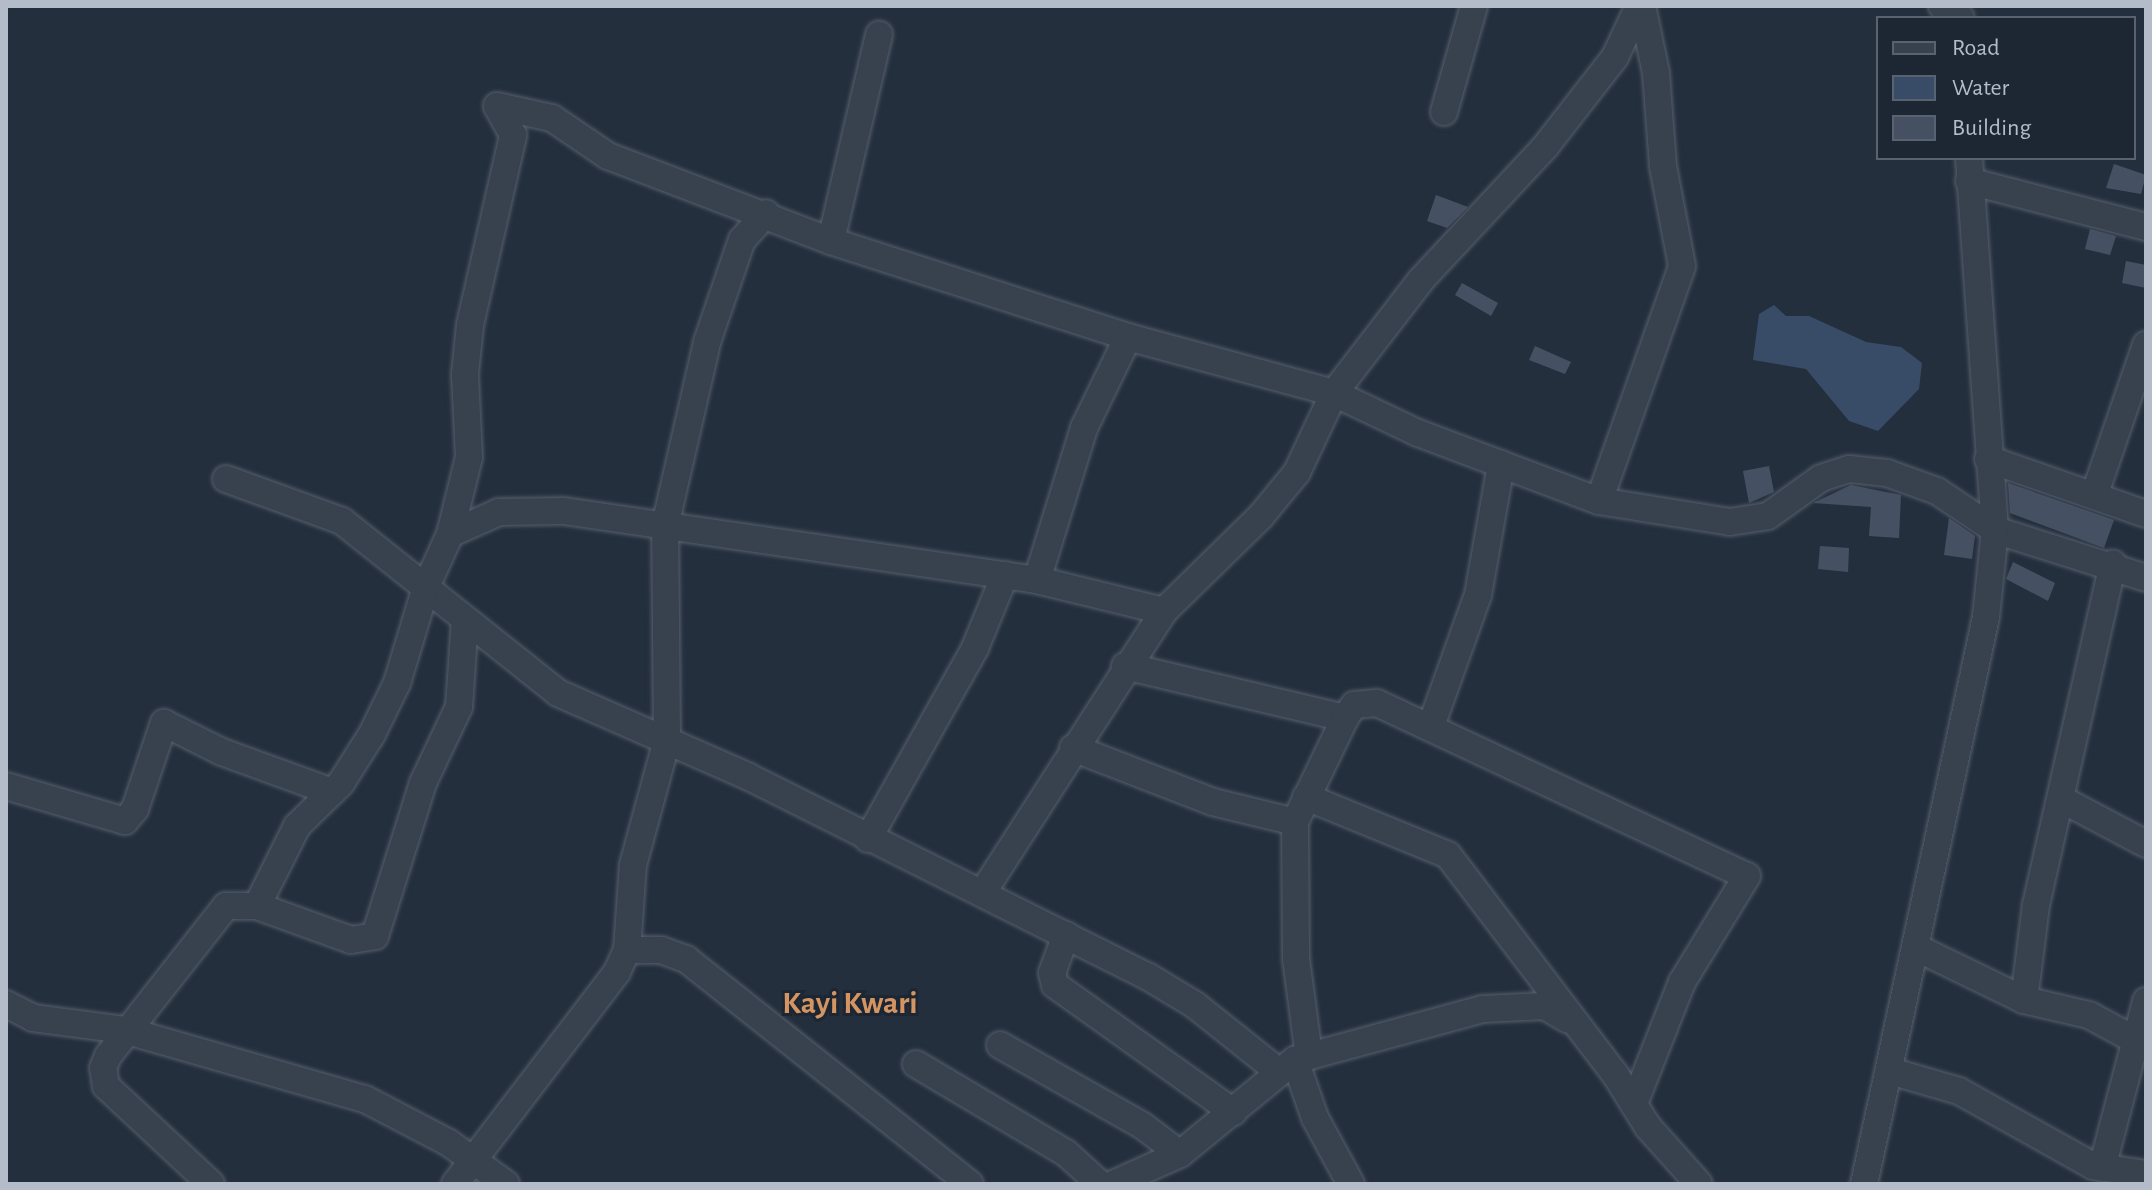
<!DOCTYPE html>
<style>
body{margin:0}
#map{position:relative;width:2152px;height:1190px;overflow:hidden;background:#242f3e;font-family:"Alegreya Sans",sans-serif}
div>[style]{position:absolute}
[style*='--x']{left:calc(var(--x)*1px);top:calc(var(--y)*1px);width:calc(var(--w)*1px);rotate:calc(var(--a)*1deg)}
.water>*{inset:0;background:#394c67}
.building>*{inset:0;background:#455162}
.roads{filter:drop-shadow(0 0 2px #565f6c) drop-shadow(0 0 2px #565f6c)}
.minor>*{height:26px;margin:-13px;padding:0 13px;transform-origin:13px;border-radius:13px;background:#38414e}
span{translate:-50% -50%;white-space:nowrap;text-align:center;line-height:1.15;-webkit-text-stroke:6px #1d2633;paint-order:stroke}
.quarter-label{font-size:32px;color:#d59563;font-weight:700}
.frame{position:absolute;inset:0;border:8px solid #b4bcc9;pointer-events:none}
.legend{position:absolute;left:1876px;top:16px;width:260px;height:144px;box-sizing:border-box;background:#1d2633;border:2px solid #59626f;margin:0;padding:10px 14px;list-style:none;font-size:24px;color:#b4bcc9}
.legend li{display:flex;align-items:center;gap:16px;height:40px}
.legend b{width:40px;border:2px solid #59626f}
</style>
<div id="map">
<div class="water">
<div style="clip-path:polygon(1774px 305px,1786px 316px,1809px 316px,1866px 342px,1901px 347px,1922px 363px,1919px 389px,1878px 431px,1849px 421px,1806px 369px,1753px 360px,1759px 314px)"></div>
</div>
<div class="building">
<div style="clip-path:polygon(2114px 164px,2146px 175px,2141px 194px,2106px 188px)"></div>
<div style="clip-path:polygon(1436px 195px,1468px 207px,1447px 228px,1427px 221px)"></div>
<div style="clip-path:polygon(2090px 229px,2116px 236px,2110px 255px,2085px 249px)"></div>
<div style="clip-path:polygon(2126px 261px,2146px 265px,2146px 288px,2122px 283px)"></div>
<div style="clip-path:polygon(1462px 283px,1498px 303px,1491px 316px,1455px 295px)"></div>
<div style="clip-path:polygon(1535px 346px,1571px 362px,1565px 374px,1529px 360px)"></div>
<div style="clip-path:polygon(1769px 466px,1774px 492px,1749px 503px,1743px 471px)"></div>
<div style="clip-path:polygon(2008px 483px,2114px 520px,2104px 548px,2010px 513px)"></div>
<div style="clip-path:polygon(1851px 485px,1901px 495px,1899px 538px,1869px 536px,1871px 507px,1813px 503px)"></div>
<div style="clip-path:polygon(1949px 518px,1975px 536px,1972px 559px,1944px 555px)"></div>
<div style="clip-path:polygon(1820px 546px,1849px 548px,1848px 572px,1818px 569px)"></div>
<div style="clip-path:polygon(2013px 562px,2055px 583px,2048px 601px,2006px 579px)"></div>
</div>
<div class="roads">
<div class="minor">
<div style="--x:1942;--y:6;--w:22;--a:32"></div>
<div style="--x:497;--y:106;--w:56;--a:12.3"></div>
<div style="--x:552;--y:118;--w:68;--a:34.2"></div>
<div style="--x:608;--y:156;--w:239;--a:20.9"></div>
<div style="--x:831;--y:241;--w:312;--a:17.9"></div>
<div style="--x:1128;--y:337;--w:213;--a:15.2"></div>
<div style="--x:1334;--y:393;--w:93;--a:25.5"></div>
<div style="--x:1418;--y:433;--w:193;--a:20.6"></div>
<div style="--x:1599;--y:501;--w:133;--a:9.1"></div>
<div style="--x:1730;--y:522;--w:38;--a:-9"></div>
<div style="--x:1768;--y:516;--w:65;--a:-35.6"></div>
<div style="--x:1821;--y:478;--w:29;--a:-18"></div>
<div style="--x:1849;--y:469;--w:38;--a:6"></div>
<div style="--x:1887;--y:473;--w:53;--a:19.8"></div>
<div style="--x:1937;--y:491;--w:70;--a:33.9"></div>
<div style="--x:1995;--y:530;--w:158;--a:17.6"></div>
<div style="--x:1444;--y:112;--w:110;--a:-74.2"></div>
<div style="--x:1969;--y:181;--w:183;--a:14.6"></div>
<div style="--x:831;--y:241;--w:212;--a:-76.9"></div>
<div style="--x:1988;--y:459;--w:167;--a:19.2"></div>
<div style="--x:226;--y:479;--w:123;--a:19.9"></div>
<div style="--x:342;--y:521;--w:276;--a:38.5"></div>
<div style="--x:558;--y:693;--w:206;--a:23.7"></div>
<div style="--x:747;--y:776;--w:447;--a:26.6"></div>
<div style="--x:1147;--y:976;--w:56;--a:31.1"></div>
<div style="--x:1195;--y:1005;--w:107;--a:38.6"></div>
<div style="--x:2094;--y:496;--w:160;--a:-71"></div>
<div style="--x:1599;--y:501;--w:249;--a:-70.5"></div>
<div style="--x:1682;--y:266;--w:102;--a:-100.8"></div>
<div style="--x:1663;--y:166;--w:93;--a:-94.3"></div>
<div style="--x:1656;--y:73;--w:68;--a:-101.8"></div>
<div style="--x:450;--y:534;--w:54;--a:-24.2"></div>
<div style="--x:499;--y:512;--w:65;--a:-0.9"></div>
<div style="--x:564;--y:511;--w:478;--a:8.3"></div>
<div style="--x:1037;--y:580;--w:131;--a:13.7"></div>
<div style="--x:1037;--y:580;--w:159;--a:-72.8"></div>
<div style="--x:1084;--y:428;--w:101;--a:-64.2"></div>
<div style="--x:1125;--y:666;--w:226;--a:13.3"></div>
<div style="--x:1431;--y:726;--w:139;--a:-70.3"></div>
<div style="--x:1478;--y:595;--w:133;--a:-80"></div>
<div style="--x:1073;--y:748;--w:150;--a:21.1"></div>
<div style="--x:1213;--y:802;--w:84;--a:13.7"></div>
<div style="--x:6;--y:786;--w:124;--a:16.4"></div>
<div style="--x:125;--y:821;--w:16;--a:-50"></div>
<div style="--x:135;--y:809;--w:91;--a:-71.4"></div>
<div style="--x:164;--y:723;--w:65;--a:26.6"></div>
<div style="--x:222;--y:752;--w:117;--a:20"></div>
<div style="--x:1306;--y:797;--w:153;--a:22.2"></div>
<div style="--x:1448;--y:855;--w:275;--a:52.7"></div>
<div style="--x:1615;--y:1074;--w:62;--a:58.1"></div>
<div style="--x:1648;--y:1127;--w:76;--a:48.2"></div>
<div style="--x:2061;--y:799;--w:96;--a:27.9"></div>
<div style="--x:868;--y:839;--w:219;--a:-60.7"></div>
<div style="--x:975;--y:648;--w:79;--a:-67.7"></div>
<div style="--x:983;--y:892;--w:334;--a:-57.2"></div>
<div style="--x:1164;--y:611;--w:136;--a:-44.4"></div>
<div style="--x:1261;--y:516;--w:57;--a:-50.7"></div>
<div style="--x:1297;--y:472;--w:87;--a:-64.9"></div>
<div style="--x:1334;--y:393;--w:143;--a:-52.4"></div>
<div style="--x:1421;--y:280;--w:182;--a:-47"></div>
<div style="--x:1545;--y:147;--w:114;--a:-52.1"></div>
<div style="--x:1615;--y:57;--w:56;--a:-64.8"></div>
<div style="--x:257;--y:906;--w:89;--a:-63.4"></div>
<div style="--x:297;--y:826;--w:62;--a:-44.3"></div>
<div style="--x:341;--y:783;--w:58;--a:-57.7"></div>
<div style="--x:372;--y:734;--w:57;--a:-63.9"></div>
<div style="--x:397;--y:683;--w:100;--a:-73.2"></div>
<div style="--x:426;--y:587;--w:58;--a:-65.6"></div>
<div style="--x:450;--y:534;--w:79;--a:-76.1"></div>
<div style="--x:469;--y:457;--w:83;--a:-92.8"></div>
<div style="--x:465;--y:374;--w:49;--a:-84.2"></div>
<div style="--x:470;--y:325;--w:195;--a:-77.2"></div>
<div style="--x:513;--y:135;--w:33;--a:-119"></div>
<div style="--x:1066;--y:935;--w:40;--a:110.2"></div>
<div style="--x:1052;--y:973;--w:12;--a:76"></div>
<div style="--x:1055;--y:985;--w:219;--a:35.5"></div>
<div style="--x:1917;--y:948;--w:119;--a:25.9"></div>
<div style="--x:2024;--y:1000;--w:67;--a:13"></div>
<div style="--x:2089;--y:1015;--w:65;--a:28.5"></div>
<div style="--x:627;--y:950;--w:34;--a:0"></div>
<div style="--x:661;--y:950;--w:27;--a:20"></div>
<div style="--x:686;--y:959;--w:362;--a:38.4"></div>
<div style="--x:2024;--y:1000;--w:96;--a:-82.8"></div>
<div style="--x:2036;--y:905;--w:350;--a:-77.3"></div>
<div style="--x:6;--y:1004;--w:30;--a:27"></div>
<div style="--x:33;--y:1018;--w:92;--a:7.5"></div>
<div style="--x:124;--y:1030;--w:251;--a:16"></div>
<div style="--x:365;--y:1099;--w:95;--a:27.6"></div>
<div style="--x:449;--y:1143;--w:70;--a:35.7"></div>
<div style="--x:1000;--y:1045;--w:164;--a:29.5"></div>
<div style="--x:1143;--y:1126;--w:46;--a:37.1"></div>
<div style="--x:1309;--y:1056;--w:99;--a:-97.6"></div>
<div style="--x:1296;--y:958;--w:136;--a:-90.4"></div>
<div style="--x:1295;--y:822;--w:115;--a:-64.3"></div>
<div style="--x:1345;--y:718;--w:16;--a:-55"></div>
<div style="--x:1354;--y:705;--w:23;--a:-5"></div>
<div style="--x:1377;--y:703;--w:408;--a:25.1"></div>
<div style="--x:1747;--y:876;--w:124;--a:121.5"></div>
<div style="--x:1682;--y:982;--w:131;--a:111.5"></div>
<div style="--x:1295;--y:1060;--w:61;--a:71"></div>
<div style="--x:1315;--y:1118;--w:75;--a:61.4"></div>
<div style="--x:916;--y:1064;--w:174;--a:30.7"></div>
<div style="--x:1066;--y:1153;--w:46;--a:42.4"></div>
<div style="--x:1890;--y:1071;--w:72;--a:16.2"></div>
<div style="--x:1959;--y:1091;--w:154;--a:29.2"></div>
<div style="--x:2093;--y:1166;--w:54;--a:8.6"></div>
<div style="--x:2102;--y:1168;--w:173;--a:-75.2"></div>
<div style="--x:211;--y:1184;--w:144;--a:-137"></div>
<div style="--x:106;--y:1086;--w:18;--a:-99"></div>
<div style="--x:103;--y:1068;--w:13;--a:-67"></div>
<div style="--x:108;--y:1056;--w:191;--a:-51.8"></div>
<div style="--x:226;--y:906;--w:31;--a:0"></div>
<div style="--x:257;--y:906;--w:100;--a:19.9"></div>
<div style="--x:351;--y:940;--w:24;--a:-9"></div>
<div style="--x:375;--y:936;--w:160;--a:-72.6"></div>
<div style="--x:423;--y:783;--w:84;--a:-64.7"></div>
<div style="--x:459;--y:707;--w:87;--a:-86.1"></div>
<div style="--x:455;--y:1184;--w:267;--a:-52.6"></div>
<div style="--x:617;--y:972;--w:24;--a:-66"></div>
<div style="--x:627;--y:950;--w:85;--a:-86"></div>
<div style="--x:633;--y:865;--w:130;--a:-74.8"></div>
<div style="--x:667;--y:740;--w:214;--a:-90.5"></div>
<div style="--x:665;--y:526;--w:189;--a:-77.1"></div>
<div style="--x:707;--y:342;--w:108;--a:-71.1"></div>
<div style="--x:742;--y:240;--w:36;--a:-48"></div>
<div style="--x:1113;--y:1184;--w:73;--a:-24.1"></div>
<div style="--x:1180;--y:1154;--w:149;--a:-39.3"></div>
<div style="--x:1295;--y:1060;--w:195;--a:-15.2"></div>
<div style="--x:1483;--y:1009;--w:62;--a:-2.8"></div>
<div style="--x:1545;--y:1006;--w:26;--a:31"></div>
<div style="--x:1864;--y:1184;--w:580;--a:-77.86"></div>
<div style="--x:1986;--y:617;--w:87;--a:-84.1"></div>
<div style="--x:1995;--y:530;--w:373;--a:-94"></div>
</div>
</div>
<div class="quarter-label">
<span style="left:850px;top:1003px">Kayi Kwari</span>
</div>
<div class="frame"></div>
<ul class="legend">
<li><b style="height:10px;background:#38414e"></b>Road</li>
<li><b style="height:22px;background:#394c67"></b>Water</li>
<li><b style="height:22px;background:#455162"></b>Building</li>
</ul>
</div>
